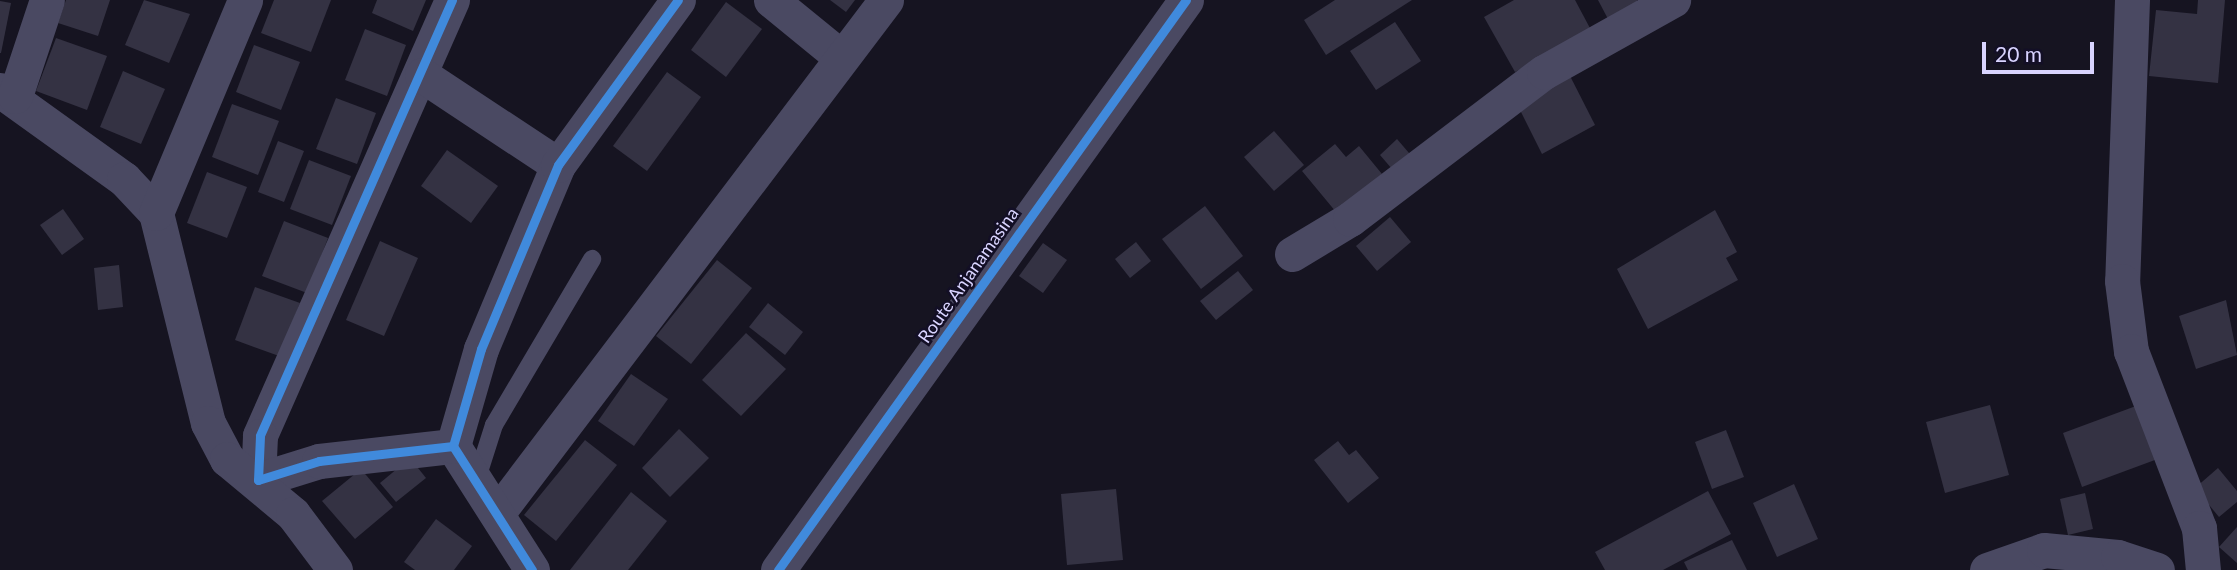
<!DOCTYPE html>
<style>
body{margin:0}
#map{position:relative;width:2237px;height:570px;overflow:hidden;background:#161421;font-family:Lato,sans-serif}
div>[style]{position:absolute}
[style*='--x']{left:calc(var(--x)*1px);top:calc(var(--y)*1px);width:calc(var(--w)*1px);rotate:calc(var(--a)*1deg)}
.building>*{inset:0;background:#343243}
.service>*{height:18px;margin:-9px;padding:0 9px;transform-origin:9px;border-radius:9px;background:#4a4962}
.minor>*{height:35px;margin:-17.5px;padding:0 17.5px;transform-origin:17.5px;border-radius:17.5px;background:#4a4962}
.cycleway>*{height:9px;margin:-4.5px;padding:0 4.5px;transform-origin:4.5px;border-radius:4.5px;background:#408adc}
span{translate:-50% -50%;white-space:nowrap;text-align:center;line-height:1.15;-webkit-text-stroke:5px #130f26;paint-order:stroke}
.street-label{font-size:18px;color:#d9d4ff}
.scale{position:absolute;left:1982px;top:42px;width:112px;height:32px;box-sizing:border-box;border:4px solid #d9d4ff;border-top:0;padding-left:9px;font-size:21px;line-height:24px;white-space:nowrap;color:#d9d4ff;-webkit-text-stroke:5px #130f26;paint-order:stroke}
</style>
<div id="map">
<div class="building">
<div style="clip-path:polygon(66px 0,110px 0,98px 36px,58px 23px)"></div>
<div style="clip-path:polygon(144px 0,190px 14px,169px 63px,125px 45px)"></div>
<div style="clip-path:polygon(274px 0,331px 0,311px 52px,261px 33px)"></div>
<div style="clip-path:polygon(377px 0,426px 0,413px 31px,372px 13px)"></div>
<div style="clip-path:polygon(830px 0,855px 0,846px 12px)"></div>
<div style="clip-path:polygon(1335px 0,1412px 0,1326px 55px,1304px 20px)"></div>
<div style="clip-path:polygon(1514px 0,1575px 0,1591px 30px,1515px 72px,1484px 17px)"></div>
<div style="clip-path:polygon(1598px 0,1637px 0,1638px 4px,1608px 19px)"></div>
<div style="clip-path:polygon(2198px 0,2225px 0,2218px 83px,2149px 76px,2156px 10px,2197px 14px)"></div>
<div style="clip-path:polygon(0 1px,11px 3px,1px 53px,0 53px)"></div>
<div style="clip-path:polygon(726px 2px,762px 29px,726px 77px,691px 50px)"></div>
<div style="clip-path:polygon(1395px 22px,1421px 61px,1376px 90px,1350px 51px)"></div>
<div style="clip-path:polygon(365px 29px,406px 45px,387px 96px,345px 80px)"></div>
<div style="clip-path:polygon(56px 38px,107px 56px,87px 110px,36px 91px)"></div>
<div style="clip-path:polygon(254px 45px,300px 62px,281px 110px,236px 92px)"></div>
<div style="clip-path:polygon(123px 71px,165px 89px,141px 144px,100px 127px)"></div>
<div style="clip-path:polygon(667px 72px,701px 97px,647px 171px,613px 146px)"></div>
<div style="clip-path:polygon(1568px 72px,1595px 125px,1542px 154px,1515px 100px)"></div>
<div style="clip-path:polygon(336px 98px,376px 113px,357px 164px,316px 149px)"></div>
<div style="clip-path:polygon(232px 104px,279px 121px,258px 175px,212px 157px)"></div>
<div style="clip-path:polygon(1274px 131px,1304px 165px,1274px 191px,1244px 157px)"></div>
<div style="clip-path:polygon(1397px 139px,1415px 160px,1398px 176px,1380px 155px)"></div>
<div style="clip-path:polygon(278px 141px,304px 151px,284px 202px,258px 192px)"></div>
<div style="clip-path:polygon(1335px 144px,1346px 157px,1359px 146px,1382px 174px,1336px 212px,1302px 171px)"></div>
<div style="clip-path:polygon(447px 150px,498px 186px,471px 223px,421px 186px)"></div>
<div style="clip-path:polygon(309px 160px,351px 176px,332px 225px,290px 209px)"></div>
<div style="clip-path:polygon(207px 172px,247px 187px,227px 238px,187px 223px)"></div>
<div style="clip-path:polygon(1205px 206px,1243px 256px,1201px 289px,1162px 239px)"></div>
<div style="clip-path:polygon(63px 209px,84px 239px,62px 255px,40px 225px)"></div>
<div style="clip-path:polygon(1715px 210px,1737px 252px,1726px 258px,1738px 280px,1648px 329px,1617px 269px)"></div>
<div style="clip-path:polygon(1390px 217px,1411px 242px,1377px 271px,1356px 246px)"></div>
<div style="clip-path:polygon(284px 221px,328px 238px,307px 293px,262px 276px)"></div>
<div style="clip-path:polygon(380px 241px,418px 258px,384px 336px,346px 320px)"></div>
<div style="clip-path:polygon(1136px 242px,1151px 261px,1130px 278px,1115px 259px)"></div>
<div style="clip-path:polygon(1043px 243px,1067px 260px,1043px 293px,1019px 276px)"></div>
<div style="clip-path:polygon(717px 260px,752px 288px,691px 364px,656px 336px)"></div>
<div style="clip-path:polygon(119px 265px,123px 307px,98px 310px,94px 268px)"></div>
<div style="clip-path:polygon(1238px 271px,1253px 290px,1216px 320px,1200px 301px)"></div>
<div style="clip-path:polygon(255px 287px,300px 303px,279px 356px,235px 340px)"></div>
<div style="clip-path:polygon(2226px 300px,2237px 355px,2196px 369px,2179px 316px)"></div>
<div style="clip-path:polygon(768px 303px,803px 332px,785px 355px,749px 327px)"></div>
<div style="clip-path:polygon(746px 333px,786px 369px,741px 416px,702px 380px)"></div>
<div style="clip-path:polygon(631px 374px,668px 399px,634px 446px,598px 421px)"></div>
<div style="clip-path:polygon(2144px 403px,2163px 457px,2082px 487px,2063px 433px)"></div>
<div style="clip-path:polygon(1990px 405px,2009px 475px,1945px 493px,1926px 422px)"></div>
<div style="clip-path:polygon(679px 429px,709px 458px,670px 497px,642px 468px)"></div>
<div style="clip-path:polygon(1726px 430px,1744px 477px,1712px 489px,1695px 442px)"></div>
<div style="clip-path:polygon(585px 440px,617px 465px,556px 541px,524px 515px)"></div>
<div style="clip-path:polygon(1338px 441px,1349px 455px,1356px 450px,1379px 478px,1348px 503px,1314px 460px)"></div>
<div style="clip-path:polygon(410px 458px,426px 478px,396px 502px,380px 483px)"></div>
<div style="clip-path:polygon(2218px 468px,2237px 491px,2237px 502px,2219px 517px,2195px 488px)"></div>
<div style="clip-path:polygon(361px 469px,393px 507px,355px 539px,322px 501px)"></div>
<div style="clip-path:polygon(1794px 484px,1818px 539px,1777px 557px,1753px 503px)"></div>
<div style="clip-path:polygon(1116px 489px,1123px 560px,1067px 565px,1061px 494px)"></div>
<div style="clip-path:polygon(1708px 491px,1731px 534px,1663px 570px,1605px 570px,1595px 552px)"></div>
<div style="clip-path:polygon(631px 492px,667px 521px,628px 570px,570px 570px)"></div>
<div style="clip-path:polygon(2085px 493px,2093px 529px,2068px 535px,2060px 499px)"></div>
<div style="clip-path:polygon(436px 519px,472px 546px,454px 570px,415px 570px,404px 562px)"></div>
<div style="clip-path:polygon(2237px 527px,2237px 563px,2219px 547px)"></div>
<div style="clip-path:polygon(1732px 540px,1747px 570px,1688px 570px,1684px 562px)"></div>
</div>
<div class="service">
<div style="--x:482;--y:481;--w:7;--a:-124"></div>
<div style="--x:478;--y:475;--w:52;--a:-72.3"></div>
<div style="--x:494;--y:425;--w:193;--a:-59.4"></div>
</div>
<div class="minor">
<div style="--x:452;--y:0;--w:476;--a:113.8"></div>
<div style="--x:260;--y:436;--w:44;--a:92.6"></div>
<div style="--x:258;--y:480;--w:64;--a:-17.3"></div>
<div style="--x:319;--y:461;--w:135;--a:-6.4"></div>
<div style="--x:771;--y:0;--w:90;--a:39.2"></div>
<div style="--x:2132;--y:0;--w:281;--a:92"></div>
<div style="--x:2122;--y:281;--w:71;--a:82.7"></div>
<div style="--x:2131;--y:351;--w:190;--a:69"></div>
<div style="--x:2199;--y:528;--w:42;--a:84.6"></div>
<div style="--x:422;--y:75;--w:163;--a:33.5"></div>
<div style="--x:0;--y:90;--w:153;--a:35.7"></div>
<div style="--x:124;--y:179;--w:47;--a:46.7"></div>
<div style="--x:156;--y:213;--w:216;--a:76.1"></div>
<div style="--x:208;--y:423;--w:41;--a:62.2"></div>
<div style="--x:227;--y:459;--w:86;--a:39.8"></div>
<div style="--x:293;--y:514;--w:70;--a:53.1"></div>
<div style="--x:15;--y:96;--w:101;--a:-71.6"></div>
<div style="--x:156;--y:213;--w:231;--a:-67.3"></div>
<div style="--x:1292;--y:254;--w:68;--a:-31.1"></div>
<div style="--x:1350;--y:219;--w:243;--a:-37.2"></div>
<div style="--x:1544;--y:72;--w:148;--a:-29.2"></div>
<div style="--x:499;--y:511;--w:641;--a:-52.86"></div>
<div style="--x:532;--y:570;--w:147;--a:-122.5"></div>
<div style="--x:453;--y:446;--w:101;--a:-73.9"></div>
<div style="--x:481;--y:349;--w:199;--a:-67.3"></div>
<div style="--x:558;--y:165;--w:204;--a:-54"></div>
<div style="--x:778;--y:570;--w:701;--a:-54.41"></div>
<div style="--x:1987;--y:570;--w:60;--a:-19.3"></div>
<div style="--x:2044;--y:550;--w:74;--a:5.4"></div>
<div style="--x:2118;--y:557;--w:41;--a:18.4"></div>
</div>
<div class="cycleway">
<div style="--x:452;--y:0;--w:476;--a:113.8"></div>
<div style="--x:260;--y:436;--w:44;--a:92.6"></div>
<div style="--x:258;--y:480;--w:64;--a:-17.3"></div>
<div style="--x:319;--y:461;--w:135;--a:-6.4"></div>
<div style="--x:532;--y:570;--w:147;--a:-122.5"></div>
<div style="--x:453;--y:446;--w:101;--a:-73.9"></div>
<div style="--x:481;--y:349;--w:199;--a:-67.3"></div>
<div style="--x:558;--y:165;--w:204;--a:-54"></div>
<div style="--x:778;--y:570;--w:701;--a:-54.41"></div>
</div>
<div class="street-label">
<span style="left:968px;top:275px;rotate:-55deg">Route Anjanamasina</span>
</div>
<div class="scale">20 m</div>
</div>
